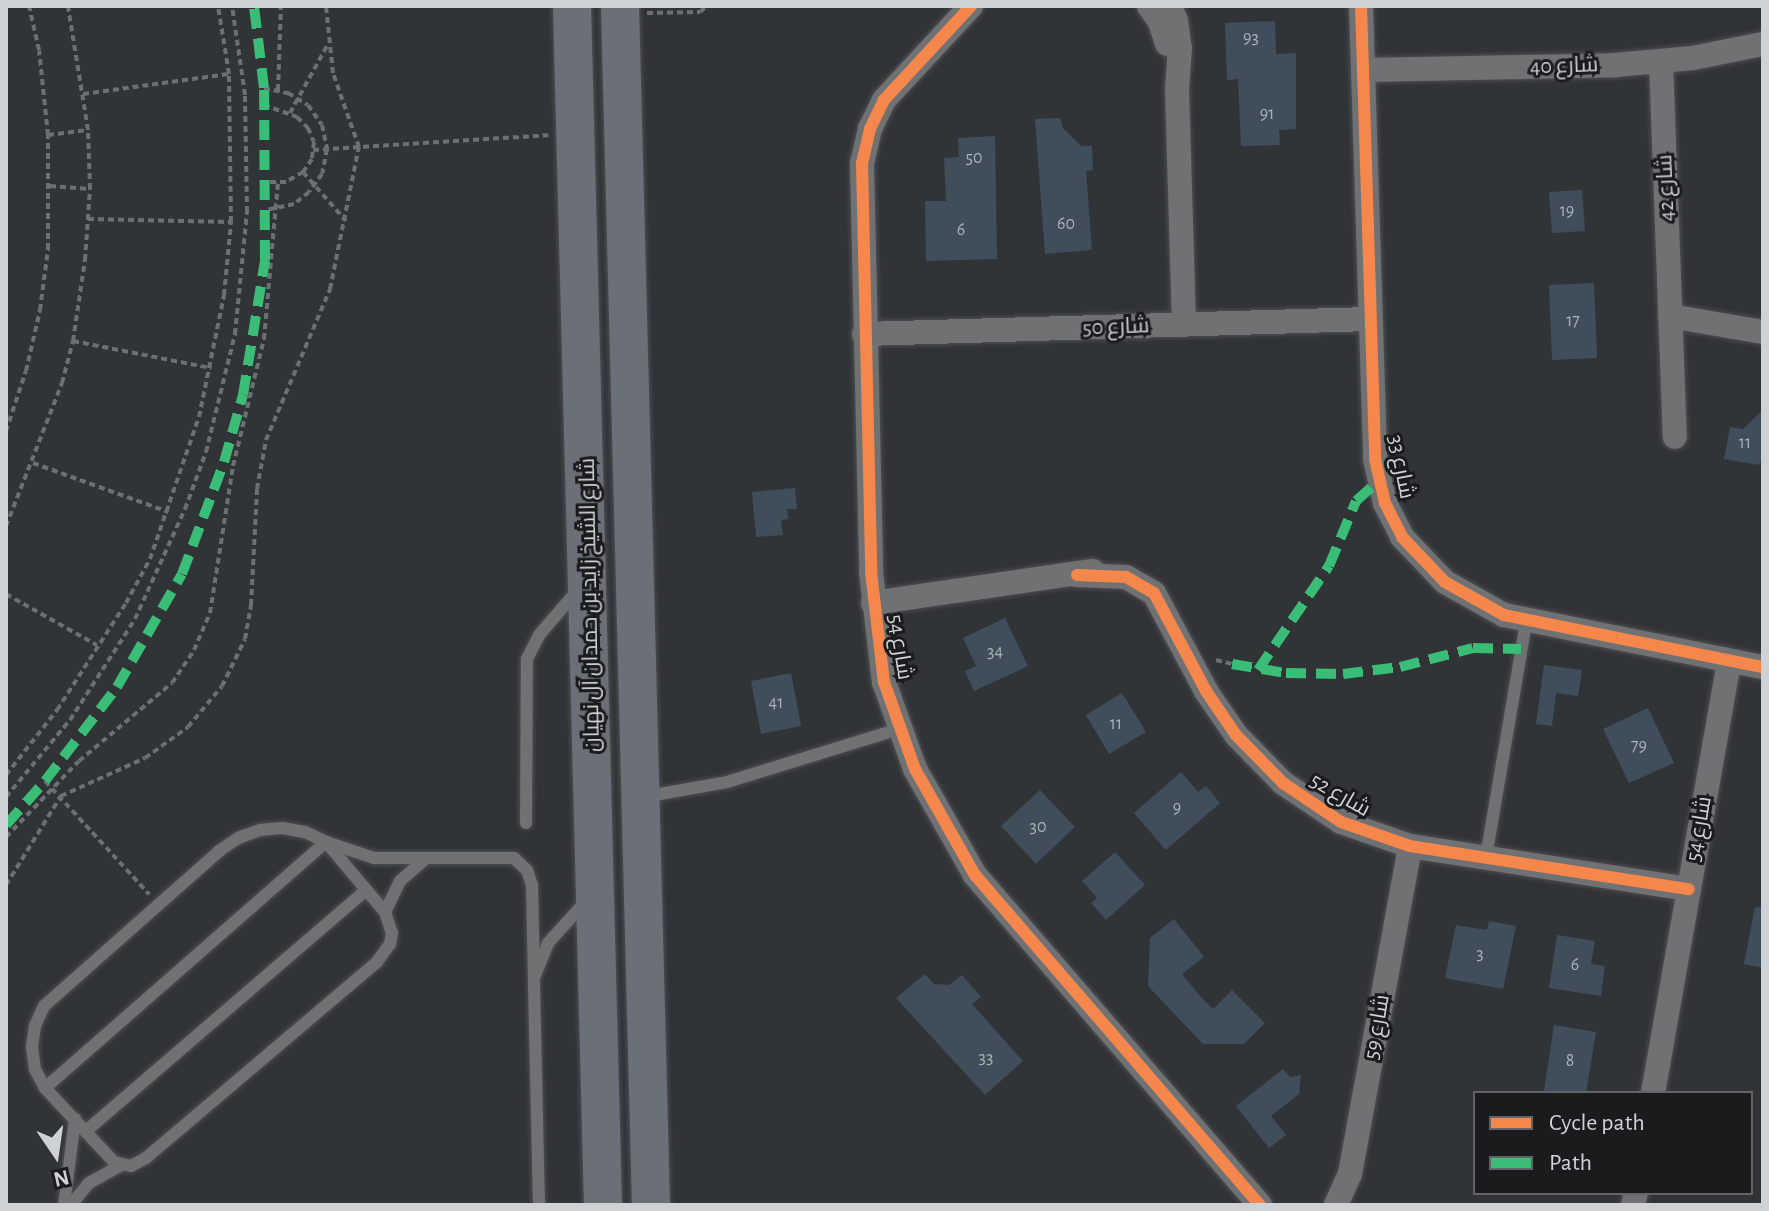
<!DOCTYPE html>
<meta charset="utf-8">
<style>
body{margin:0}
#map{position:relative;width:1769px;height:1211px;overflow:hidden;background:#313437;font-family:"Alegreya Sans",Cairo,sans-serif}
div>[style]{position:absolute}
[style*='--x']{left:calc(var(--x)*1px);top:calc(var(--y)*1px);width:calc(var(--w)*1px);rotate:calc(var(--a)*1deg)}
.building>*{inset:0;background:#404e5b}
.path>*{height:4px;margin-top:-2px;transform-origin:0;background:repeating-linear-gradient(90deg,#6d7072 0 6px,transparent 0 10px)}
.roads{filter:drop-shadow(0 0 2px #4d4f52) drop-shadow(0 0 2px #4d4f52)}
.lane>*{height:12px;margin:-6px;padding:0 6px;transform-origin:6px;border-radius:6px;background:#707173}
.street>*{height:24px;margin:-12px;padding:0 12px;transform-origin:12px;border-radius:12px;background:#707173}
.primary>*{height:38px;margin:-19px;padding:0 19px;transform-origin:19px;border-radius:19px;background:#6b7078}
.quiet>*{height:10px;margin-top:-5px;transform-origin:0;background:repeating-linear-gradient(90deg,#3abd76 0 20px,transparent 0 30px)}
.cycleway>*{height:12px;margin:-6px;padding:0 6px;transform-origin:6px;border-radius:6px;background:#f5874c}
span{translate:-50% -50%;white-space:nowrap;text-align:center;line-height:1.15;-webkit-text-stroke:6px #191b1d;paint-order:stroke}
.number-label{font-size:18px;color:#abb1b6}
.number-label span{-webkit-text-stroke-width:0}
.street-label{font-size:22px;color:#cfd2d5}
.frame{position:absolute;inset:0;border:8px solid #cfd2d5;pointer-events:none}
.legend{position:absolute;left:1473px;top:1091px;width:280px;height:104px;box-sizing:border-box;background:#191b1d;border:2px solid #626467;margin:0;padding:10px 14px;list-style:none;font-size:24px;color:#cfd2d5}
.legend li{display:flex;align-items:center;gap:16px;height:40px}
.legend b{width:40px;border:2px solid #626467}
.north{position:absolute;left:16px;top:1115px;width:80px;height:80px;-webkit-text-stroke:6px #191b1d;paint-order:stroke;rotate:167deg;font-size:22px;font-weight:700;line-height:32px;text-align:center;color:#cfd2d5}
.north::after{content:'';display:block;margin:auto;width:28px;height:36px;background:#cfd2d5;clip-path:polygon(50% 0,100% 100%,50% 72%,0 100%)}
</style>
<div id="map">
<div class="building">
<div style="clip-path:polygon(1275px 21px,1276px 54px,1296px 53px,1296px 129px,1279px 130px,1280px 145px,1241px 146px,1238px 79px,1227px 80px,1225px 23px)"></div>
<div style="clip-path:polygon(1060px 118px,1063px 128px,1081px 146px,1092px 146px,1093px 170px,1086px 171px,1092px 250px,1045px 254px,1035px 119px)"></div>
<div style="clip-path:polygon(995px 136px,997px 259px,926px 261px,925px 201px,946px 201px,944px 158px,959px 157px,958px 138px)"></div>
<div style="clip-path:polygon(1582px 190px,1585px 231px,1552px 233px,1549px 192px)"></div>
<div style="clip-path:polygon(1594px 283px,1597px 358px,1552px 360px,1549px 285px)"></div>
<div style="clip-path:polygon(1763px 410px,1763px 456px,1759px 465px,1724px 459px,1730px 427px,1743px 429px)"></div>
<div style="clip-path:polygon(795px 488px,797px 509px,787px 509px,788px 519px,781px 520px,783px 535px,756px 537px,752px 492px)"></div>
<div style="clip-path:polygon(1005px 618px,1028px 666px,974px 691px,965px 671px,976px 666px,963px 638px)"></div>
<div style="clip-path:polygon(1544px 665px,1582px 670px,1578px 696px,1556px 693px,1552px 726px,1536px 724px)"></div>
<div style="clip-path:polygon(791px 673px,801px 726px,761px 734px,751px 681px)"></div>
<div style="clip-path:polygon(1122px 693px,1146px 732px,1109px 754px,1086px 715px)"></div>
<div style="clip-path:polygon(1648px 708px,1674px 763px,1629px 783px,1603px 729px)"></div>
<div style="clip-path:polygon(1181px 772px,1198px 792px,1206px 786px,1220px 803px,1166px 850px,1134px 813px)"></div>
<div style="clip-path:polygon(1040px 790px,1075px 827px,1036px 864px,1001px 826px)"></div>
<div style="clip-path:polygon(1115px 852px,1145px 885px,1106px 920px,1091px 903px,1097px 898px,1082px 881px)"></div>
<div style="clip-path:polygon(1755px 907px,1763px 908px,1763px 968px,1744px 964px)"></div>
<div style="clip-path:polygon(1174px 919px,1204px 957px,1182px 974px,1200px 996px,1213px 1009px,1232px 990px,1265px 1023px,1244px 1044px,1203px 1044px,1148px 986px,1150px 938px)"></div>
<div style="clip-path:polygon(1489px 921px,1516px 926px,1503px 989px,1445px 978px,1456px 925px,1487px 930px)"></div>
<div style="clip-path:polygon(1557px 935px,1595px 941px,1591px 964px,1605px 966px,1601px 996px,1549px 988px)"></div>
<div style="clip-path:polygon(925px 974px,934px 984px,949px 985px,962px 975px,981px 997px,972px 1004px,1023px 1061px,985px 1095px,896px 998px)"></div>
<div style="clip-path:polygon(1554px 1025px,1596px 1032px,1586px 1093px,1544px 1091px)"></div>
<div style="clip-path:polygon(1283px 1069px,1290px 1077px,1301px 1075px,1299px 1094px,1271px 1116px,1286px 1135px,1269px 1148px,1236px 1106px)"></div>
</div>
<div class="path">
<div style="--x:647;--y:13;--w:53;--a:-1.1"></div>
<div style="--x:700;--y:12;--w:9;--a:-41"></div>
<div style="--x:264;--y:88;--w:25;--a:12"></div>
<div style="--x:288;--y:93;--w:23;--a:31"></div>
<div style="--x:308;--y:105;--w:24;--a:55"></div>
<div style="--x:322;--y:125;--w:25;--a:78"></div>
<div style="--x:327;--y:149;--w:25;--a:101"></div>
<div style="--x:322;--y:174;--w:22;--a:126"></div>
<div style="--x:309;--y:192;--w:19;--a:141"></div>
<div style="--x:294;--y:204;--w:30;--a:168"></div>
<div style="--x:278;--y:90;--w:84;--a:-88"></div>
<div style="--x:83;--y:94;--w:147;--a:-7.8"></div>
<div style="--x:264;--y:105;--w:35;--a:20"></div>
<div style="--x:297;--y:117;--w:16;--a:45"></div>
<div style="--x:308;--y:128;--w:15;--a:67"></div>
<div style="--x:314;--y:142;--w:17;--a:97"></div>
<div style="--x:312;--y:159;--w:16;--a:125"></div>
<div style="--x:303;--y:172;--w:20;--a:150"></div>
<div style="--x:286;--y:182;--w:22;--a:180"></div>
<div style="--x:290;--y:113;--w:77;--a:-61.1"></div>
<div style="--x:48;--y:135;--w:40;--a:-7.1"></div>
<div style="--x:313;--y:150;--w:236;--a:-3.6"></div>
<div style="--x:303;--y:172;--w:65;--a:48.7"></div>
<div style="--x:50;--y:186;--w:40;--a:4.3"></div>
<div style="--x:88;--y:219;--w:143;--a:1.2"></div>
<div style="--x:73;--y:341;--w:141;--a:11.1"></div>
<div style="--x:6;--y:431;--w:63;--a:-71.6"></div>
<div style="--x:26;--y:371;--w:63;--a:-77.1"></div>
<div style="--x:40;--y:310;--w:62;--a:-82.5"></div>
<div style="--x:48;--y:249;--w:114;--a:-90"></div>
<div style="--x:48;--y:135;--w:85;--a:-96"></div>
<div style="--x:39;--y:50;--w:45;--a:-102.8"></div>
<div style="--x:33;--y:463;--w:144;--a:19.9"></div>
<div style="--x:6;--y:526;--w:154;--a:-68.6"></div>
<div style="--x:62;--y:383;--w:43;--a:-75.3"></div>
<div style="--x:73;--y:341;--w:82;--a:-81.6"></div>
<div style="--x:85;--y:260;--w:71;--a:-86"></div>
<div style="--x:90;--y:189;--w:59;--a:-91.9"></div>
<div style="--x:88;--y:130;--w:126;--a:-99.2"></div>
<div style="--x:6;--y:594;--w:104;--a:29.3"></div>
<div style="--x:1216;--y:660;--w:16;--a:14"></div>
<div style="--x:6;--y:775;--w:83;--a:-51.9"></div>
<div style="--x:57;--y:710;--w:127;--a:-57.2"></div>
<div style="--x:126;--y:603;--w:50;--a:-61.4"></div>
<div style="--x:150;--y:559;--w:150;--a:-71"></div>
<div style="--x:199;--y:417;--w:125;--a:-78.4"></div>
<div style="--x:224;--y:295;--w:73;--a:-84.5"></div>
<div style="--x:231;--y:222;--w:148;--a:-90.8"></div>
<div style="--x:229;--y:74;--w:69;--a:-99.2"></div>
<div style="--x:45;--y:781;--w:154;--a:47.4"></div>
<div style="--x:6;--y:797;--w:100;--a:-50.3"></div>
<div style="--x:70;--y:720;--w:120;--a:-57.2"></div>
<div style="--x:135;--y:619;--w:121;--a:-65.6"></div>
<div style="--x:185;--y:509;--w:61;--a:-69.8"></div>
<div style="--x:206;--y:452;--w:122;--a:-76.2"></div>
<div style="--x:235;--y:334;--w:123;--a:-84.4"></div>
<div style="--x:247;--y:212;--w:117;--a:-91"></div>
<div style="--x:245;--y:95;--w:90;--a:-98.3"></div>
<div style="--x:6;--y:837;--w:105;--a:-46.2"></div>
<div style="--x:79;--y:761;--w:121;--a:-40"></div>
<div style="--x:172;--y:683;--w:40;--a:-56"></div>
<div style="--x:194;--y:650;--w:40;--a:-66.6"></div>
<div style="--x:210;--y:613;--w:149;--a:-81.1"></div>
<div style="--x:233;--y:466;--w:131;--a:-76.3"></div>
<div style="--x:264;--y:339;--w:157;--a:-84.9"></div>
<div style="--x:6;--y:885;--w:105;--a:-58.3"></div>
<div style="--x:61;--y:796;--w:92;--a:-24.3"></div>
<div style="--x:145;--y:758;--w:53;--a:-35.8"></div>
<div style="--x:188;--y:727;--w:53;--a:-50.3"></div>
<div style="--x:222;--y:686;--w:52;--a:-63.9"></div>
<div style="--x:245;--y:639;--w:35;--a:-80"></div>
<div style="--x:251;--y:605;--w:116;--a:-87"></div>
<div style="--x:257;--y:489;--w:50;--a:-79.6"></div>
<div style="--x:266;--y:440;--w:164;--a:-67"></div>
<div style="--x:330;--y:289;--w:145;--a:-78.5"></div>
<div style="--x:359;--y:147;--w:78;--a:-109.4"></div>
<div style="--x:333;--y:73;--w:67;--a:-96"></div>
</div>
<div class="roads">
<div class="lane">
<div style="--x:643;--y:797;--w:85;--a:-10.1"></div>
<div style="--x:727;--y:782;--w:180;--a:-17.1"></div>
<div style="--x:526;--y:823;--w:164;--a:-89.7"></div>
<div style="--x:527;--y:659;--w:27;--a:-63"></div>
<div style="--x:539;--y:635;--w:58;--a:-49.2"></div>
<div style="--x:282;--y:828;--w:23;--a:10"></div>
<div style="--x:305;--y:832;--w:23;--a:25"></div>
<div style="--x:326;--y:842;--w:92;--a:49.9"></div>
<div style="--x:385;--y:912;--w:22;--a:72"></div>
<div style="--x:392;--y:933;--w:11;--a:100"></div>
<div style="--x:390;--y:944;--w:22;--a:126"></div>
<div style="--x:377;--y:962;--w:303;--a:139.7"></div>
<div style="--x:146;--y:1158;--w:17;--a:152"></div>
<div style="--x:131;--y:1166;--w:17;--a:-167"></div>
<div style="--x:114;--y:1162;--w:101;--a:-133"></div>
<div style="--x:45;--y:1088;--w:21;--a:-118"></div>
<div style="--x:35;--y:1069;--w:22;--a:-98"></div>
<div style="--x:32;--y:1047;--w:21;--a:-82"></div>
<div style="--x:35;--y:1026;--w:22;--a:-66"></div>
<div style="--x:44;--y:1006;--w:234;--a:-41.5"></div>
<div style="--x:219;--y:851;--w:23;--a:-34"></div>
<div style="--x:238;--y:838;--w:23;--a:-20"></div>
<div style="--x:260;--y:830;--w:22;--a:-5"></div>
<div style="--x:1486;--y:857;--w:238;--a:-80.3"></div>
<div style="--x:385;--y:912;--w:34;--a:-64"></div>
<div style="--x:400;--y:881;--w:35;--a:-41"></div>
<div style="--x:45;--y:1088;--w:373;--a:-41.2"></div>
<div style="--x:326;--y:842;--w:51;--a:18.4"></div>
<div style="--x:374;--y:858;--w:140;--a:0"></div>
<div style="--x:514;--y:858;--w:18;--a:43"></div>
<div style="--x:527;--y:870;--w:16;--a:72"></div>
<div style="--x:532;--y:885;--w:93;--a:88.8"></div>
<div style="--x:86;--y:1131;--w:369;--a:-40.7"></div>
<div style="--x:64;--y:1205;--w:87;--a:-82.7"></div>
<div style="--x:71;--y:1205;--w:28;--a:-51"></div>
<div style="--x:89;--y:1183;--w:38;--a:-29"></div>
<div style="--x:539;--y:1205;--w:227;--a:-91.3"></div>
<div style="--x:534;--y:978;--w:38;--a:-68"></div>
<div style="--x:548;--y:943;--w:59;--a:-47.7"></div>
</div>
<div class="street">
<div style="--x:971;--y:6;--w:128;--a:132.8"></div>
<div style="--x:884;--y:100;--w:32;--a:116"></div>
<div style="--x:870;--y:129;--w:35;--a:103"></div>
<div style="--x:862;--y:163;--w:409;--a:88.7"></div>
<div style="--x:871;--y:572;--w:111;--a:83.3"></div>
<div style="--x:884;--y:682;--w:92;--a:70.4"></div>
<div style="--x:915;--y:769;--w:122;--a:60.5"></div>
<div style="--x:975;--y:875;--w:436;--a:49.2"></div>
<div style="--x:1149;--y:6;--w:19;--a:55"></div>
<div style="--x:1160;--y:22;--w:23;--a:72"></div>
<div style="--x:1170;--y:6;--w:16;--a:68"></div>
<div style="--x:1176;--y:21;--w:27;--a:82"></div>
<div style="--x:1180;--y:48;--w:41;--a:94.2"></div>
<div style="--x:1177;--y:89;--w:236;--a:88.3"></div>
<div style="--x:1361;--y:6;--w:453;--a:88.2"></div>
<div style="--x:1375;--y:459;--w:45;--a:77.2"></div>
<div style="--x:1385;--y:503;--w:38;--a:63"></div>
<div style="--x:1402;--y:537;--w:62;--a:46.3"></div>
<div style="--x:1445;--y:582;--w:68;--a:29.2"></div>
<div style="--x:1504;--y:615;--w:264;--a:11.4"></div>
<div style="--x:1661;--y:61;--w:376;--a:87.9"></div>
<div style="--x:1363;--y:70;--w:252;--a:-1.1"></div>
<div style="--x:1615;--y:65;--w:78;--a:-5.1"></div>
<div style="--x:1693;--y:58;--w:71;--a:-11.3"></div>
<div style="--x:1670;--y:316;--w:94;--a:9.8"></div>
<div style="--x:864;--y:334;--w:504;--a:-1.7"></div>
<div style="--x:1077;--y:575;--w:49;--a:2.3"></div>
<div style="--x:1126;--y:577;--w:32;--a:30"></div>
<div style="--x:1154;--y:593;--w:111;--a:62"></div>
<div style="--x:1206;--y:691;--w:53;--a:55.7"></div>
<div style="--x:1236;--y:735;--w:67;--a:45.6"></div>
<div style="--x:1283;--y:783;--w:70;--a:33.9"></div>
<div style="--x:1341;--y:822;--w:73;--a:19.2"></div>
<div style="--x:1410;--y:846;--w:282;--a:8.8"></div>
<div style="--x:873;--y:603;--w:222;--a:-8.3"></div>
<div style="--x:1653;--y:1093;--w:439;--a:-80"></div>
<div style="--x:1336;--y:1205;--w:34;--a:-66"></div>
<div style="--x:1350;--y:1174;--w:333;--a:-79.6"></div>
<div style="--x:1633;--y:1205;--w:12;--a:-76"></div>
</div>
<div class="primary">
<div style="--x:572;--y:6;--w:1199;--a:88.52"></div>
<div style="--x:620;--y:6;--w:1199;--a:88.52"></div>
</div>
</div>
<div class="quiet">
<div style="--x:1232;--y:664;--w:55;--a:9.5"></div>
<div style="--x:1286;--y:673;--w:57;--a:1"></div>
<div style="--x:1343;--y:674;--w:57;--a:-7"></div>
<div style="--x:1400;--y:667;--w:75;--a:-14.6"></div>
<div style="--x:1473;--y:648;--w:48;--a:1.2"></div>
<div style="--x:1258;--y:670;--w:126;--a:-55.7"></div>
<div style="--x:1329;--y:566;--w:70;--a:-67.4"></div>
<div style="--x:1356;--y:501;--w:30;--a:-42"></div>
<div style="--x:6;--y:825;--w:59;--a:-48.4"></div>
<div style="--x:45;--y:781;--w:118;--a:-52.5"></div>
<div style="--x:117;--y:687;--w:130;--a:-60.1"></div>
<div style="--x:182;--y:574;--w:120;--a:-69.4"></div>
<div style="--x:224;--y:462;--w:70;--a:-74.2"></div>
<div style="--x:243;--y:395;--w:137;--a:-80.7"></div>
<div style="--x:265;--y:260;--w:172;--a:-90.3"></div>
<div style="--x:264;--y:88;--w:83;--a:-97"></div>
</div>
<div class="cycleway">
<div style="--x:971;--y:6;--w:128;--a:132.8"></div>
<div style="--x:884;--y:100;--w:32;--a:116"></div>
<div style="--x:870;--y:129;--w:35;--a:103"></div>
<div style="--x:862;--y:163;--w:409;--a:88.7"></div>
<div style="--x:871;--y:572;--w:111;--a:83.3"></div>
<div style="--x:884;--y:682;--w:92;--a:70.4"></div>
<div style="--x:915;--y:769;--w:122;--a:60.5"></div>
<div style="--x:975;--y:875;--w:436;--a:49.2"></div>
<div style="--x:1361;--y:6;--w:453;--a:88.2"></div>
<div style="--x:1375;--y:459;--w:45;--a:77.2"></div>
<div style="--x:1385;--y:503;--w:38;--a:63"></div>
<div style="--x:1402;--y:537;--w:62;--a:46.3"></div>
<div style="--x:1445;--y:582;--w:68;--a:29.2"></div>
<div style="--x:1504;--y:615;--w:264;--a:11.4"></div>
<div style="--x:1077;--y:575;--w:49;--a:2.3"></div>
<div style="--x:1126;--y:577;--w:32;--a:30"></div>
<div style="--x:1154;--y:593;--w:111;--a:62"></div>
<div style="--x:1206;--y:691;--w:53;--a:55.7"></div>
<div style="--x:1236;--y:735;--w:67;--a:45.6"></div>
<div style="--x:1283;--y:783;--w:70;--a:33.9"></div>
<div style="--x:1341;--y:822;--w:73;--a:19.2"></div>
<div style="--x:1410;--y:846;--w:282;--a:8.8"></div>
</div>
<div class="number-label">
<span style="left:1251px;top:38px">93</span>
<span style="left:1267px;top:114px">91</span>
<span style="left:974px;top:158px">50</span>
<span style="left:1567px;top:211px">19</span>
<span style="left:1066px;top:224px">60</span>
<span style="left:961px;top:230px">6</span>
<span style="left:1573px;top:321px">17</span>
<span style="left:1745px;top:443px">11</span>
<span style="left:995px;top:652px">34</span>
<span style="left:776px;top:703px">41</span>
<span style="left:1116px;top:724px">11</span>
<span style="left:1639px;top:746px">79</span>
<span style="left:1177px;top:808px">9</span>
<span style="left:1038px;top:827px">30</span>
<span style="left:1480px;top:954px">3</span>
<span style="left:1575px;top:965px">6</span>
<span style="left:986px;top:1058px">33</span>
<span style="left:1570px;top:1061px">8</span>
</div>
<div class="street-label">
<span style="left:1564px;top:66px;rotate:-2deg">شارع 40</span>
<span style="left:1666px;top:188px;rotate:-92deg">شارع 42</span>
<span style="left:1116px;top:327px;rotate:-2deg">شارع 50</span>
<span style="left:1401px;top:467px;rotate:79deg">شارع 33</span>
<span style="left:590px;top:605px;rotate:-91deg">شارع الشيخ زايد بن حمدان آل نهيان</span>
<span style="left:900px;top:647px;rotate:81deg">شارع 54</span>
<span style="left:1340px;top:795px;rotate:30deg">شارع 52</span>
<span style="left:1699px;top:829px;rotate:-80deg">شارع 54</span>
<span style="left:1377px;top:1027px;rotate:-80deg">شارع 59</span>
</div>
<div class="frame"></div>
<ul class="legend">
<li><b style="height:10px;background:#f5874c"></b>Cycle path</li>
<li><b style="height:10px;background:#3abd76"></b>Path</li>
</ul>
<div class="north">N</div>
</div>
